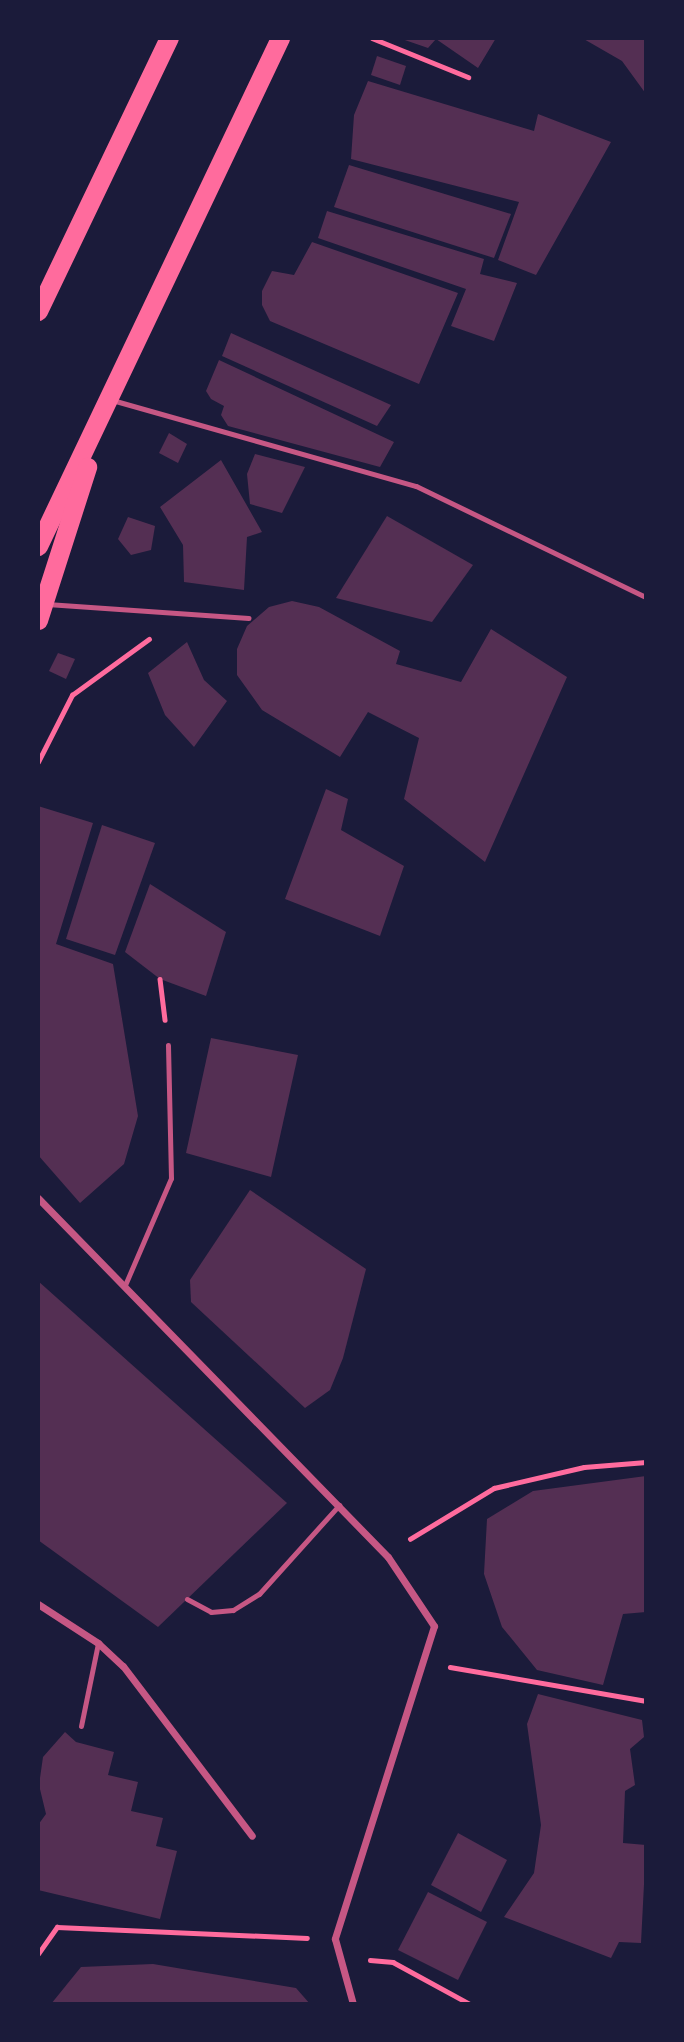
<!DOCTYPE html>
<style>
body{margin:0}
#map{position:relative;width:684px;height:2042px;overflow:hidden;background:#1b1b3a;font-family:Lato,sans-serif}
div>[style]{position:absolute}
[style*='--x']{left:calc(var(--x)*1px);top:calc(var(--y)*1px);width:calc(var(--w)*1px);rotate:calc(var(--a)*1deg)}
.building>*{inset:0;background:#542f53}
.path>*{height:4.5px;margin:-2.25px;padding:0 2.25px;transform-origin:2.25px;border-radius:2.25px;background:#ff6b9d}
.service>*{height:5px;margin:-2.5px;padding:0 2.5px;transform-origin:2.5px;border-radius:2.5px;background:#c65784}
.minor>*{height:7px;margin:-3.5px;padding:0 3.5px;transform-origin:3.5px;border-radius:3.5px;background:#c65784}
.trunk>*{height:19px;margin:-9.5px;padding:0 9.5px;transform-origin:9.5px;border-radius:9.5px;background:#ff6b9d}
span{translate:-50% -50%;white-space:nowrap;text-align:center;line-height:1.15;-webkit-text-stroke:5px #1b1b3a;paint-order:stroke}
.frame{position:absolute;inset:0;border:40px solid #1b1b3a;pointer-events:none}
</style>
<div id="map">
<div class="building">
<div style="clip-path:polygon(399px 38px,496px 38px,478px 68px,436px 39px,428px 48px)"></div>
<div style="clip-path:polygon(582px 38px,646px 38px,646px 94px,622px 61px)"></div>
<div style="clip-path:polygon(377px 56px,406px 66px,400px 85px,371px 75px)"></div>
<div style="clip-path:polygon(368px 81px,534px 131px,538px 114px,611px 142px,536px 275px,498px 260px,519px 202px,351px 159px,354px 115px)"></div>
<div style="clip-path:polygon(349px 165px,511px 214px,494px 258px,334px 207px)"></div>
<div style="clip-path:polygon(327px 211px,484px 259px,480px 274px,517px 283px,494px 341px,451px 326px,466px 289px,318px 238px)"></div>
<div style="clip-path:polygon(312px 242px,458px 293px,419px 384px,270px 321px,262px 305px,262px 291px,272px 271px,294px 275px)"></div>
<div style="clip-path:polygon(231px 333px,391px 405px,377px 426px,222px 356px)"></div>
<div style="clip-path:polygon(219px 360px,394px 442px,380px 467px,228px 426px,221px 415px,224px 406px,211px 399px,206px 391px)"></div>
<div style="clip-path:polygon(169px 433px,187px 444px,178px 463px,159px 453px)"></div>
<div style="clip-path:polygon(255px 454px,305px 467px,282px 513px,250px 504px,247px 474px)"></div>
<div style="clip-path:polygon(221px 460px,262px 532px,247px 537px,244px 590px,184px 582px,183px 545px,160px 507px)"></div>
<div style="clip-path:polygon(387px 516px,473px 565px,432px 622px,336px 598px)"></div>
<div style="clip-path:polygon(128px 517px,155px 526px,151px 550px,131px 555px,118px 539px)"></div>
<div style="clip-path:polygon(292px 601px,319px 607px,400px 651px,396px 664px,461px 682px,491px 629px,567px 677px,485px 862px,404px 799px,419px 738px,368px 712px,340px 757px,262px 710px,237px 675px,237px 649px,247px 626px,269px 607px)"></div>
<div style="clip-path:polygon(187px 642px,204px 680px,227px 701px,194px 747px,165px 715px,148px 673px)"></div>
<div style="clip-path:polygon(58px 653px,75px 659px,66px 679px,49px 671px)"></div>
<div style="clip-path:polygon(326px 789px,348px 799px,341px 830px,404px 866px,380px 936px,285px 899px)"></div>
<div style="clip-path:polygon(38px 806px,93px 823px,56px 944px,113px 964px,138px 1116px,124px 1164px,80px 1203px,38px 1155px)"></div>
<div style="clip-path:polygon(102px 825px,155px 843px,115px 955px,66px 939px)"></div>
<div style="clip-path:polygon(150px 884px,226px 932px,206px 996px,160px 979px,125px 952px)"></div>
<div style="clip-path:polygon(211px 1038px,298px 1055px,271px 1177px,186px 1153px)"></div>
<div style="clip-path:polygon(250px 1190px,366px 1269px,343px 1358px,330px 1390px,305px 1408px,191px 1302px,190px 1280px)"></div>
<div style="clip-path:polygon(38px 1281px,287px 1503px,158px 1627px,38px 1540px)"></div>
<div style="clip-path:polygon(646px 1476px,646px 1612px,623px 1614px,603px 1685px,537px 1670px,502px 1627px,484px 1574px,487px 1519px,533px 1491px)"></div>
<div style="clip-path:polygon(538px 1694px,642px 1720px,644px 1737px,630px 1749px,635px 1785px,625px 1791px,623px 1843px,646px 1845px,641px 1943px,619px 1942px,611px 1958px,504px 1917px,534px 1873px,541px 1825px,527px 1724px)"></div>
<div style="clip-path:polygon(65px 1732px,76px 1742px,114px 1752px,108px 1775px,138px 1782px,131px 1811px,163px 1818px,156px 1846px,177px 1851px,160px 1919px,38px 1890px,38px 1825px,46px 1814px,39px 1785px,43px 1757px)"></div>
<div style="clip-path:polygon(458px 1833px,507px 1860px,481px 1912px,431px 1885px)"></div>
<div style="clip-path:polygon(428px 1892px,487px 1922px,458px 1980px,398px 1950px)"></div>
<div style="clip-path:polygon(153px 1964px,296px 1988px,310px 2004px,51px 2004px,81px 1967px)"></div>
</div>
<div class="path">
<div style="--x:372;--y:38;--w:104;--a:22.1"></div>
<div style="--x:38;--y:762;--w:75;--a:-63.1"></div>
<div style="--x:72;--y:695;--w:95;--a:-36"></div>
<div style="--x:160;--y:979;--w:41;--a:83"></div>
<div style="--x:410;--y:1539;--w:98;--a:-31.3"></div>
<div style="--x:494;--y:1488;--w:92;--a:-13.1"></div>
<div style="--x:584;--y:1467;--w:62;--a:-4.6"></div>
<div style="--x:450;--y:1667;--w:199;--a:9.8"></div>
<div style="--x:38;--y:1954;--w:33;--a:-55"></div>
<div style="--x:57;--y:1927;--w:250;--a:2.5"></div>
<div style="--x:370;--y:1960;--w:23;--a:5"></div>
<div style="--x:393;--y:1962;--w:88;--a:28.6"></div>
</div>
<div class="service">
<div style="--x:112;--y:400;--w:316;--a:15.8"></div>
<div style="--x:416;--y:486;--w:255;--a:25.8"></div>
<div style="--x:47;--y:604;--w:202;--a:4"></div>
<div style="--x:125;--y:1285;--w:116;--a:-66.7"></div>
<div style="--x:171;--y:1178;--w:133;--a:-91.3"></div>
<div style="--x:187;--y:1599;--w:27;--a:28"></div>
<div style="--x:211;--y:1612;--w:22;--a:-5"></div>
<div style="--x:233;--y:1610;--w:31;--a:-32"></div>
<div style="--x:259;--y:1594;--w:120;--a:-48"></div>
<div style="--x:81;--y:1726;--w:85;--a:-78.4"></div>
</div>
<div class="minor">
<div style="--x:38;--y:1198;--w:501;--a:45.73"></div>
<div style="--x:388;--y:1557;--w:83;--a:56.3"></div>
<div style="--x:434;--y:1626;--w:328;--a:107.6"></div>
<div style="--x:335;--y:1939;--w:67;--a:74.5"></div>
<div style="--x:38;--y:1604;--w:72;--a:33"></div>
<div style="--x:98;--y:1643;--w:34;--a:43"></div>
<div style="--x:123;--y:1666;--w:213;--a:52.8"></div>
</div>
<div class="trunk">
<div style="--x:38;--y:311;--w:303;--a:-64.4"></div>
<div style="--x:38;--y:546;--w:563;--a:-64.53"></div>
<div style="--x:38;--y:620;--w:161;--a:-72.2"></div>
</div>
<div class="frame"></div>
</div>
